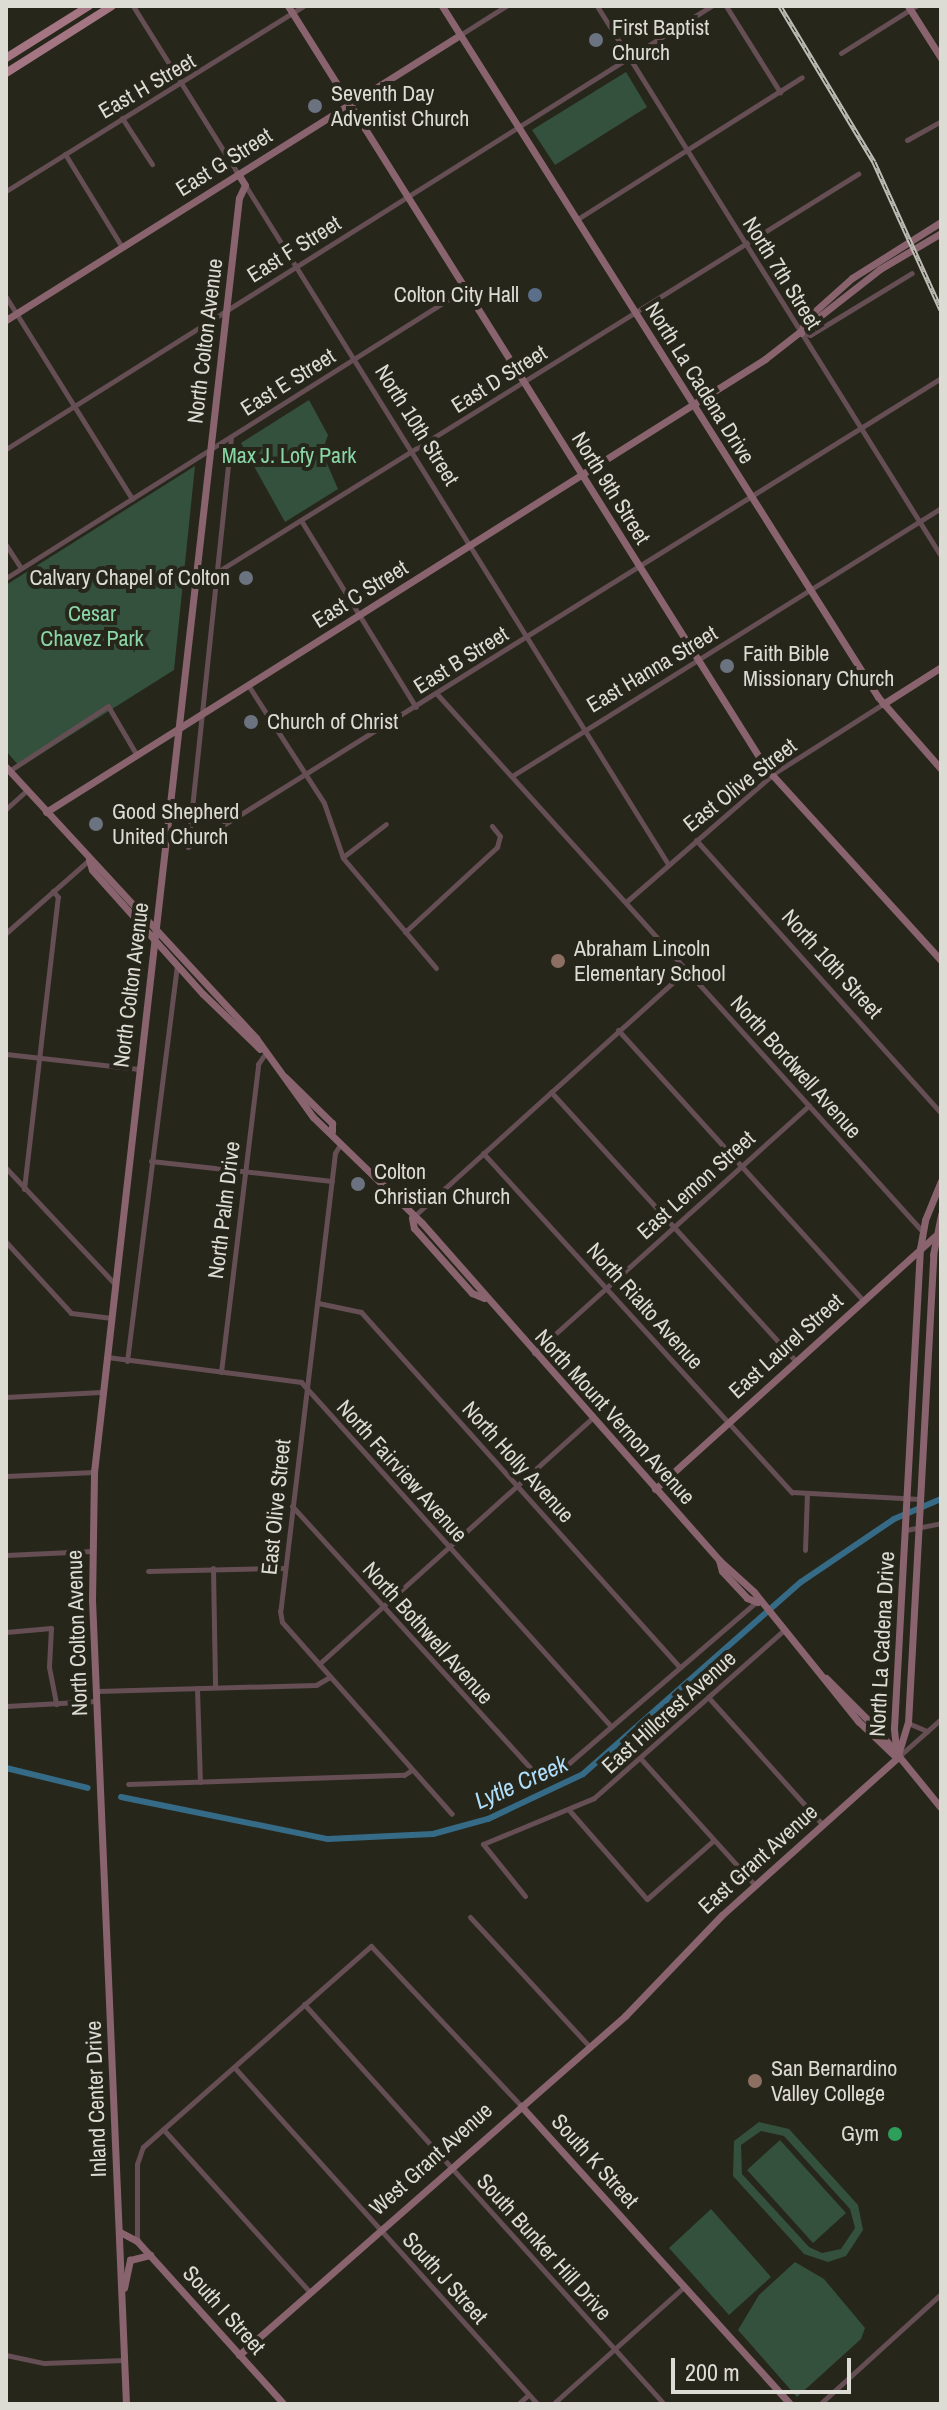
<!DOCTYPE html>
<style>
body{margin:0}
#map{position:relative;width:947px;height:2410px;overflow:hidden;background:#27261b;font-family:"Archivo Narrow",sans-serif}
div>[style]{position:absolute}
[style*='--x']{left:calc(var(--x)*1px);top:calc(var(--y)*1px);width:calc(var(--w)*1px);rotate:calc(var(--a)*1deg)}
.green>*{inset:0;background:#33513d}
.canal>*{height:6px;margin:-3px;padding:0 3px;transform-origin:3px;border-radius:3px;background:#356b87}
.street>*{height:5px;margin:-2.5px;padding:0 2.5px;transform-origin:2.5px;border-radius:2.5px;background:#654e54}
.secondary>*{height:7px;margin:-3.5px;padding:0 3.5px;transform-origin:3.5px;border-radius:3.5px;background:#89646e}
.primary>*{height:8px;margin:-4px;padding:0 4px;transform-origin:4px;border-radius:4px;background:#a47582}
.rail>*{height:5px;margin-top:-2.5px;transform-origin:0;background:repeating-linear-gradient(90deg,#27261b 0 6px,#bebdb6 0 12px);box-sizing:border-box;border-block:2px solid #bebdb6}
.dots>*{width:22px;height:22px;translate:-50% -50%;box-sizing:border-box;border:4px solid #27261b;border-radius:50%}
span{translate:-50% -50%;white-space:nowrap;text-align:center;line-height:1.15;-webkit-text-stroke:8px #27261b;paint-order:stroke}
.poi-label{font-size:22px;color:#dcdbd4}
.left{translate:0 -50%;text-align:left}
.right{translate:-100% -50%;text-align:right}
.street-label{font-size:22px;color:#dcdbd4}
.park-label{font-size:22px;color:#8ad6a6}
.water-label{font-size:24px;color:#b0dffb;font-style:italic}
.frame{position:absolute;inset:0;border:8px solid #dcdbd4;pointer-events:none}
.scale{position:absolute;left:671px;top:2358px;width:180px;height:36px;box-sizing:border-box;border:4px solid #dcdbd4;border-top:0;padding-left:10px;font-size:24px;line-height:28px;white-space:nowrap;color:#dcdbd4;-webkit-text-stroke:6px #27261b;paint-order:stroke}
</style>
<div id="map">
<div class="green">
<div style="clip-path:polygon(626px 72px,647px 107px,555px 165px,532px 130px)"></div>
<div style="clip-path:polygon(309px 400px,328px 435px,322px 452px,338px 489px,285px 522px,241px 443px)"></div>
<div style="clip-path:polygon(195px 466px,174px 670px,20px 767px,6px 751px,6px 585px)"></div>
<div style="clip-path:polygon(evenodd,759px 2122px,789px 2129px,858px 2205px,863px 2230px,846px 2256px,828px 2262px,804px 2254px,733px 2176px,734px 2141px,759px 2122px,761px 2131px,784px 2136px,850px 2209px,855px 2228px,841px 2249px,822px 2253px,809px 2247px,742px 2174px,741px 2145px,761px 2131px)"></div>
<div style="clip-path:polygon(780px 2140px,846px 2213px,813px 2243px,747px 2170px)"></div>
<div style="clip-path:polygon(711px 2209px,771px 2277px,729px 2315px,669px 2248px)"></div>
<div style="clip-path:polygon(795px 2262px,824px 2279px,865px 2328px,861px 2339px,797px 2397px,738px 2330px,759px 2295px)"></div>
</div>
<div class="canal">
<div style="--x:6;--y:1768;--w:84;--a:13.7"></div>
<div style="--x:121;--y:1797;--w:211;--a:11.5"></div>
<div style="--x:328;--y:1839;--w:105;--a:-2.7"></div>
<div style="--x:433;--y:1834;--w:57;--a:-15.3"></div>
<div style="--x:488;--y:1819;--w:105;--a:-25.3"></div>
<div style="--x:583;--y:1774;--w:290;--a:-41.4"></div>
<div style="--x:801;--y:1582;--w:112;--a:-34.1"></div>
<div style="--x:894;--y:1519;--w:51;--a:-23.1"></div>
</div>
<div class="street">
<div style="--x:133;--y:6;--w:198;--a:58"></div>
<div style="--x:597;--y:6;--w:649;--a:57.98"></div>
<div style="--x:726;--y:6;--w:102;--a:57.9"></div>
<div style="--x:460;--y:35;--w:54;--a:-32.2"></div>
<div style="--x:841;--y:53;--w:89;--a:-32.1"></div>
<div style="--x:122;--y:118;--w:55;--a:56.9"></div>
<div style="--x:907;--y:140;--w:39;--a:-29"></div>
<div style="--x:65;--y:154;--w:109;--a:58.5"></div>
<div style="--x:245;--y:185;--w:800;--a:58.08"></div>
<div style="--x:6;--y:191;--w:350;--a:-31.9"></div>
<div style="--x:576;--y:220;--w:267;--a:-32.3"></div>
<div style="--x:6;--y:297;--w:238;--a:58"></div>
<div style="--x:803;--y:333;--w:7;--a:16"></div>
<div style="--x:810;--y:335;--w:119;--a:-31.3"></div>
<div style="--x:231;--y:437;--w:412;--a:96"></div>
<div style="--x:188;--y:847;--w:887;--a:-31.92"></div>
<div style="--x:6;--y:449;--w:833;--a:-32.14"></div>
<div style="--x:302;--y:522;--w:217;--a:58.4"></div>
<div style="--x:6;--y:545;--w:27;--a:57"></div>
<div style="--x:217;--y:572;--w:755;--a:-31.84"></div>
<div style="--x:6;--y:578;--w:542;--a:-32.2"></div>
<div style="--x:248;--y:685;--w:140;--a:57.2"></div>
<div style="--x:324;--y:803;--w:58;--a:70.9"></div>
<div style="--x:343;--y:858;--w:144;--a:49.8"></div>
<div style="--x:437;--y:694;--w:724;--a:47.91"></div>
<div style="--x:9;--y:771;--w:118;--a:-33.3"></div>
<div style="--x:108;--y:706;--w:56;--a:59.7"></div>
<div style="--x:512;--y:776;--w:506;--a:-31.99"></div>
<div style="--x:6;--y:809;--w:28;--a:-42"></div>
<div style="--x:696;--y:840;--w:367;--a:48.1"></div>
<div style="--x:343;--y:857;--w:54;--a:-37.5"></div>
<div style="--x:626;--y:902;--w:195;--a:-41"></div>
<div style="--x:773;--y:774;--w:130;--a:-32.5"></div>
<div style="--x:405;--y:932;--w:125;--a:-42.7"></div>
<div style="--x:497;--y:847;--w:11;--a:-75"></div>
<div style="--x:500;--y:836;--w:13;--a:-129"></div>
<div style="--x:6;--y:933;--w:111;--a:-41.3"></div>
<div style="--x:618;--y:1030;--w:366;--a:47.8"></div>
<div style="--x:6;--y:1054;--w:134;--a:6.4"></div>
<div style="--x:551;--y:1092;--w:364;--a:47.7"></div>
<div style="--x:341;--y:1143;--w:12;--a:121"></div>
<div style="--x:335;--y:1153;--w:461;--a:96.8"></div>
<div style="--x:280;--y:1611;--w:11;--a:80"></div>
<div style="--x:282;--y:1622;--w:256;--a:48.5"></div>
<div style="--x:483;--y:1153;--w:459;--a:47.7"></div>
<div style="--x:792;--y:1492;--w:128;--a:3.1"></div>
<div style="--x:151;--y:1161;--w:182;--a:6.3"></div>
<div style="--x:6;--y:1168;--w:158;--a:46.8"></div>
<div style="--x:24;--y:1189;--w:294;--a:-83.4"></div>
<div style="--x:58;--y:897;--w:8;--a:-130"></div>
<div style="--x:412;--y:1218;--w:372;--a:-42.1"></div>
<div style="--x:6;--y:1242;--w:96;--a:47.5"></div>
<div style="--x:71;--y:1313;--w:39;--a:7"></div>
<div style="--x:318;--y:1303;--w:44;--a:11.8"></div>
<div style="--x:361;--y:1312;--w:477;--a:48.1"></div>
<div style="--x:534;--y:1353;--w:370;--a:-42"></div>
<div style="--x:107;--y:1357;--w:196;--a:7.3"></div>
<div style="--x:301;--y:1382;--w:463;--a:48"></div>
<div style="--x:127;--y:1361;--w:398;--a:-82.8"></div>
<div style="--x:221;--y:1372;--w:310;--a:-83.1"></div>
<div style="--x:258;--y:1064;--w:12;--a:-55"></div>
<div style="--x:6;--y:1397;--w:95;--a:-3"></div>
<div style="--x:6;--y:1476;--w:88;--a:-2.6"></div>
<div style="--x:292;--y:1506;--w:370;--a:47.7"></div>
<div style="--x:541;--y:1780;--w:33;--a:-31"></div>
<div style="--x:569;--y:1763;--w:247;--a:-40.7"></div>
<div style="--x:906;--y:1530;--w:36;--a:-11"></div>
<div style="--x:805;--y:1550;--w:56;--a:-88"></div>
<div style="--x:6;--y:1555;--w:86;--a:-2.7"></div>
<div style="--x:213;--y:1568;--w:119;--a:89"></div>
<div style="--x:148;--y:1571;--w:137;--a:-1.3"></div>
<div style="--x:6;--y:1632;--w:45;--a:-5.1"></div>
<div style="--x:51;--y:1628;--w:39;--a:93"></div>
<div style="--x:49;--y:1667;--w:38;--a:79"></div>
<div style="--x:319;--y:1664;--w:366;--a:-42"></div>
<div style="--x:197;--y:1688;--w:94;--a:88.2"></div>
<div style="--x:97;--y:1691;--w:219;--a:-1.6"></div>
<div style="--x:316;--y:1685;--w:16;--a:-30"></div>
<div style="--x:708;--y:1697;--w:172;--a:48.1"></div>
<div style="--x:6;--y:1706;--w:91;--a:-3.1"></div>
<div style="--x:908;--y:1723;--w:21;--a:23"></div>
<div style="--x:897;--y:1758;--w:59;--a:-41.6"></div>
<div style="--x:641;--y:1759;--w:170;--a:47.9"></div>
<div style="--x:128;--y:1784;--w:276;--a:-1.9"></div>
<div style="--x:404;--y:1775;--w:9;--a:-32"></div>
<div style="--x:569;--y:1810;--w:118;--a:48.8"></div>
<div style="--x:647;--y:1899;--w:89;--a:-41.4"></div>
<div style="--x:525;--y:1896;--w:67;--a:-128.9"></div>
<div style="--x:483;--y:1844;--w:120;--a:-22.5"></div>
<div style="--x:594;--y:1798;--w:252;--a:-41.5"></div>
<div style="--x:470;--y:1917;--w:177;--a:47.3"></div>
<div style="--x:304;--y:2004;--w:538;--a:48.01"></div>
<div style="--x:234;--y:2067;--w:453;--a:48"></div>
<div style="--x:163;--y:2129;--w:219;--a:48"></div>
<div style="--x:137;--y:2241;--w:77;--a:-90"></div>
<div style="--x:137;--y:2164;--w:18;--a:-71"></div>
<div style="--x:143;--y:2147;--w:304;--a:-41.4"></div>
<div style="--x:371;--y:1946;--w:219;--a:46.8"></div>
<div style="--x:6;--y:2355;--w:39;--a:12"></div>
<div style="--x:44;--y:2363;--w:80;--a:-2.1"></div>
<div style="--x:518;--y:2404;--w:13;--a:-42"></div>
<div style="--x:553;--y:2404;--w:176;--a:-41.8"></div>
<div style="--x:820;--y:2404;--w:164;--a:-42.3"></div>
</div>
<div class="secondary">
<div style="--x:288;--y:6;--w:900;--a:57.9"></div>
<div style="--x:766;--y:768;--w:260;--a:47.7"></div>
<div style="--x:442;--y:6;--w:817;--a:57.75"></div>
<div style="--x:878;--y:697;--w:96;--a:48.8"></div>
<div style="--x:908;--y:6;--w:62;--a:57.6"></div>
<div style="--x:6;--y:320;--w:536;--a:-32.12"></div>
<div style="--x:801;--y:333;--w:14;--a:-73"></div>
<div style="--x:805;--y:320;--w:63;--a:-41.8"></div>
<div style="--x:852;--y:278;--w:105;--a:-32.2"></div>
<div style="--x:883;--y:704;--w:69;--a:-32.5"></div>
<div style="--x:6;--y:767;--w:369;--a:47.3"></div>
<div style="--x:256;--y:1038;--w:97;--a:54.2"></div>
<div style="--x:313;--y:1117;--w:152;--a:44.2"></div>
<div style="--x:422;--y:1223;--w:449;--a:48.6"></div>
<div style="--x:719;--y:1560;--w:11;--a:75"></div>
<div style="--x:722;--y:1571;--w:37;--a:47"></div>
<div style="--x:747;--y:1598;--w:11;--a:22"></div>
<div style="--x:46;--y:812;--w:850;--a:-32.21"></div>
<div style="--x:765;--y:359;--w:146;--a:-38"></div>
<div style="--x:880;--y:269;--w:71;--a:-30.5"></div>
<div style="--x:89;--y:860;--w:10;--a:73"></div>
<div style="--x:92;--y:870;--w:166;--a:48.2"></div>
<div style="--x:203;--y:994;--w:79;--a:44"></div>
<div style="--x:285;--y:1077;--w:66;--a:44.4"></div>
<div style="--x:332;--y:1123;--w:8;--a:90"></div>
<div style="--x:412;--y:1218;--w:10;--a:79"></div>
<div style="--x:414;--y:1228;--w:87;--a:48.3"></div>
<div style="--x:472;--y:1293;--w:13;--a:23"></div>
<div style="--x:655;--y:1489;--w:377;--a:-42.1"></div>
<div style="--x:719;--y:1560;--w:47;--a:42.4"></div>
<div style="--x:754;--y:1592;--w:166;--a:51.1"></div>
<div style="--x:858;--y:1721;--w:54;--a:43.5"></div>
<div style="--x:826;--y:1678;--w:69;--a:45"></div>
<div style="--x:875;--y:1727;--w:104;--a:50.8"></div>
<div style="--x:897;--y:1758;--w:30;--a:-96"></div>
<div style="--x:894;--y:1728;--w:480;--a:-86.9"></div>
<div style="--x:920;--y:1249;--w:29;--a:-80"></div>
<div style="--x:925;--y:1220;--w:42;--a:-67.7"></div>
<div style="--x:521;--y:2106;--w:401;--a:47.9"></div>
<div style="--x:120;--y:2232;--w:19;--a:28"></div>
<div style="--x:137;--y:2241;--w:219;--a:48"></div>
<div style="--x:124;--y:2288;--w:29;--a:-78"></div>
<div style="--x:130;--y:2260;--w:21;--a:-14"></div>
<div style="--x:239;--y:2355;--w:514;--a:-41.29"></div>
<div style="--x:625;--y:2016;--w:140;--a:-46.2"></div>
<div style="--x:722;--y:1915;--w:235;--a:-41.9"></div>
<div style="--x:897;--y:1758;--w:37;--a:-73"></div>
<div style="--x:908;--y:1723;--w:469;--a:-86.9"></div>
<div style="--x:933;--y:1255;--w:41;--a:-78.7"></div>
<div style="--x:126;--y:2404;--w:804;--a:-92.42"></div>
<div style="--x:92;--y:1601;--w:129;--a:-89.1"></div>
<div style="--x:94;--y:1472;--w:1282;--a:-83.51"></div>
<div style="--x:239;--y:198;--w:14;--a:-65"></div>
<div style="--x:245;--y:185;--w:13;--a:-122"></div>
</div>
<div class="primary">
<div style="--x:6;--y:58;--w:98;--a:-32.1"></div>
<div style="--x:6;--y:73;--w:125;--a:-32.3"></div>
</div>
<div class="rail">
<div style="--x:780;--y:6;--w:182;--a:58.9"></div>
<div style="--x:874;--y:162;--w:162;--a:65.6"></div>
</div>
<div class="dots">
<div style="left:596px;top:40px;background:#6b7280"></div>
<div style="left:315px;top:106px;background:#6b7280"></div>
<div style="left:535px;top:295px;background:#5c6f8a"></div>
<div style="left:246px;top:578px;background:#6b7280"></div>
<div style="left:727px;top:666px;background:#6b7280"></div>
<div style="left:251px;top:722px;background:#6b7280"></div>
<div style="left:96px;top:824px;background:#6b7280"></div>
<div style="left:558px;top:961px;background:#8d6e63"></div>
<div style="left:358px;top:1184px;background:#6b7280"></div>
<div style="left:755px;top:2081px;background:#8d6e63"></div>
<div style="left:895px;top:2134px;background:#2e9e5b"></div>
</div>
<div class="poi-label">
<span class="left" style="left:612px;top:40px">First Baptist<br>Church</span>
<span class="left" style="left:331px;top:106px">Seventh Day<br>Adventist Church</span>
<span class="right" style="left:519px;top:295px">Colton City Hall</span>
<span class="right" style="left:230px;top:578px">Calvary Chapel of Colton</span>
<span class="left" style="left:743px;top:666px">Faith Bible<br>Missionary Church</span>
<span class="left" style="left:267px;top:722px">Church of Christ</span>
<span class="left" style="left:112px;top:824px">Good Shepherd<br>United Church</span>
<span class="left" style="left:574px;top:961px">Abraham Lincoln<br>Elementary School</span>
<span class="left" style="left:374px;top:1184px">Colton<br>Christian Church</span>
<span class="left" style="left:771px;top:2081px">San Bernardino<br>Valley College</span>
<span class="right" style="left:879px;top:2134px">Gym</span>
</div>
<div class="street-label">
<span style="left:147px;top:86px;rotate:-30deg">East H Street</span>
<span style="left:224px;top:162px;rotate:-32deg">East G Street</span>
<span style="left:294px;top:249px;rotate:-32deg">East F Street</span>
<span style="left:782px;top:273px;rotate:58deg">North 7th Street</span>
<span style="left:205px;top:341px;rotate:-83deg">North Colton Avenue</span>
<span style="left:499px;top:379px;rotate:-32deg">East D Street</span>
<span style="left:288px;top:382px;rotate:-32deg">East E Street</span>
<span style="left:700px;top:383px;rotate:58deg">North La Cadena Drive</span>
<span style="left:417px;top:425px;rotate:58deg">North 10th Street</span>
<span style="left:611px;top:488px;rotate:58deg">North 9th Street</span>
<span style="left:360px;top:594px;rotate:-32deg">East C Street</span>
<span style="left:461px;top:660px;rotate:-32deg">East B Street</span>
<span style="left:652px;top:669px;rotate:-31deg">East Hanna Street</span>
<span style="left:740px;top:785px;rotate:-38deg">East Olive Street</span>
<span style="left:832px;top:964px;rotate:48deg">North 10th Street</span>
<span style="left:131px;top:985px;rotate:-83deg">North Colton Avenue</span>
<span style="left:796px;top:1067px;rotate:48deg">North Bordwell Avenue</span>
<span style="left:696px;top:1185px;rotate:-42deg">East Lemon Street</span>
<span style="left:224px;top:1210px;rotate:-83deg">North Palm Drive</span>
<span style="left:645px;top:1306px;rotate:48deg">North Rialto Avenue</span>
<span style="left:786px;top:1346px;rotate:-42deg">East Laurel Street</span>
<span style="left:615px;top:1417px;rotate:48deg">North Mount Vernon Avenue</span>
<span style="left:518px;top:1462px;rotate:48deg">North Holly Avenue</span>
<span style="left:402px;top:1471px;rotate:48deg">North Fairview Avenue</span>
<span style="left:276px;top:1507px;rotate:-84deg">East Olive Street</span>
<span style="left:77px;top:1633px;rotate:-92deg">North Colton Avenue</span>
<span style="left:428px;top:1633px;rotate:48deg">North Bothwell Avenue</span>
<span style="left:882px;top:1644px;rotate:-87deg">North La Cadena Drive</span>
<span style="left:669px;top:1712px;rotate:-42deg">East Hillcrest Avenue</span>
<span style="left:758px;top:1859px;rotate:-42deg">East Grant Avenue</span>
<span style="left:96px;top:2099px;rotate:-92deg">Inland Center Drive</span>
<span style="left:431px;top:2159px;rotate:-42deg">West Grant Avenue</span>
<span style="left:595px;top:2161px;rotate:48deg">South K Street</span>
<span style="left:544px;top:2247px;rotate:48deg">South Bunker Hill Drive</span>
<span style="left:445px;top:2278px;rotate:48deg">South J Street</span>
<span style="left:224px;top:2310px;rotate:48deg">South I Street</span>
</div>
<div class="park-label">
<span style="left:289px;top:456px">Max J. Lofy Park</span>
<span style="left:92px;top:626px">Cesar<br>Chavez Park</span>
</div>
<div class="water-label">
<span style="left:521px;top:1782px;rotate:-24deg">Lytle Creek</span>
</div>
<div class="frame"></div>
<div class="scale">200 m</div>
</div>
